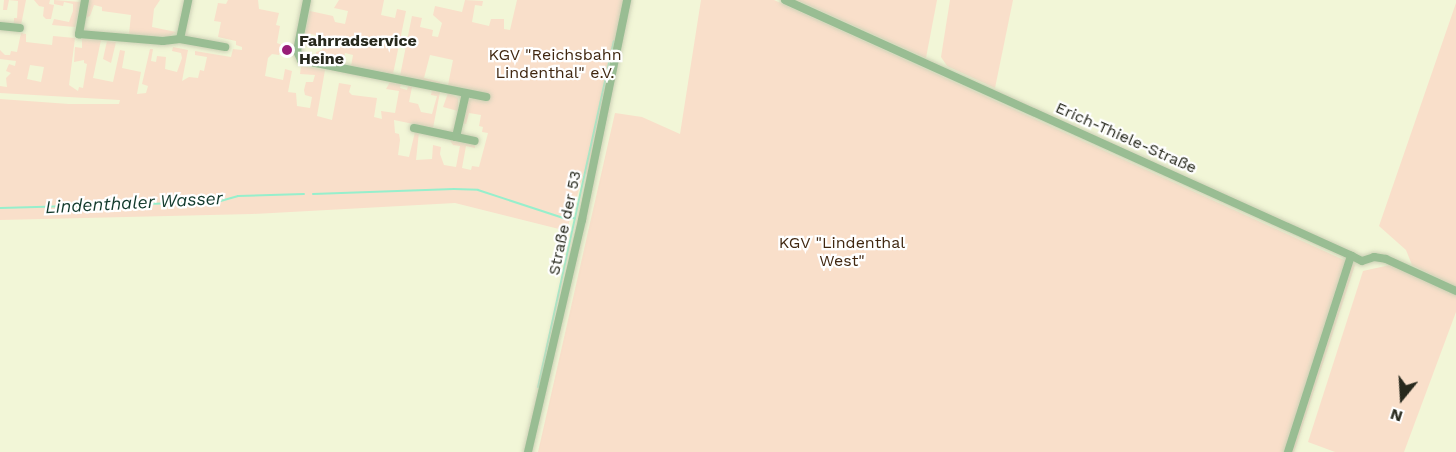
<!DOCTYPE html>
<meta charset="utf-8">
<style>
body{margin:0}
#map{position:relative;width:1456px;height:452px;overflow:hidden;background:#f2f6d7;font-family:"Work Sans",sans-serif}
div>[style]{position:absolute}
[style*='--x']{left:calc(var(--x)*1px);top:calc(var(--y)*1px);width:calc(var(--w)*1px);rotate:calc(var(--a)*1deg)}
.green>*{inset:0;background:#f9dfca}
.stream>*{height:2px;margin:-1px;padding:0 1px;transform-origin:1px;border-radius:1px;background:#97efcc}
.roads{filter:drop-shadow(0 0 2px #cdd1b6) drop-shadow(0 0 2px #cdd1b6)}
.minor>*{height:8px;margin:-4px;padding:0 4px;transform-origin:4px;border-radius:4px;background:#99bd93}
.dots>*{width:16px;height:16px;translate:-50% -50%;box-sizing:border-box;border:3px solid #fff;border-radius:50%}
span{translate:-50% -50%;white-space:nowrap;text-align:center;line-height:1.15;-webkit-text-stroke:4.5px #fff;paint-order:stroke}
.poi-label{font-size:16px;color:#27291d;font-weight:700}
.left{translate:0 -50%;text-align:left}
.park-label{font-size:16px;color:#402710}
.street-label{font-size:16px;color:#27291d}
.water-label{font-size:18px;color:#123a2c;font-style:italic}
.north{position:absolute;left:1372px;top:368px;width:60px;height:60px;-webkit-text-stroke:4px #fff;paint-order:stroke;rotate:198deg;font-size:16px;font-weight:700;line-height:24px;text-align:center;color:#27291d}
.north::after{content:'';display:block;margin:auto;width:21px;height:27px;background:#27291d;clip-path:polygon(50% 0,100% 100%,50% 72%,0 100%)}
</style>
<div id="map">
<div class="green">
<div style="clip-path:polygon(4px 0,26px 0,21px 25px,14px 24px,14px 18px,17px 18px,18px 1px,9px 0,7px 10px,3px 10px)"></div>
<div style="clip-path:polygon(50px 0,49px 4px,54px 5px,51px 19px,46px 19px,43px 16px,44px 7px,39px 6px,34px 0)"></div>
<div style="clip-path:polygon(54px 0,81px 2px,75px 27px,52px 25px,54px 19px,69px 22px,73px 11px,73px 4px,64px 2px,63px 6px,54px 4px)"></div>
<div style="clip-path:polygon(88px 0,160px 0,154px 9px,152px 27px,176px 32px,168px 37px,129px 34px,131px 15px,102px 11px,102px 7px,94px 5px,90px 16px,85px 18px)"></div>
<div style="clip-path:polygon(evenodd,228px 0,258px 0,259px 9px,279px 13px,276px 25px,280px 26px,277px 43px,282px 45px,279px 55px,272px 54px,268px 58px,265px 76px,283px 80px,285px 69px,292px 71px,288px 92px,296px 93px,297px 106px,310px 108px,312px 97px,305px 95px,304px 90px,306px 82px,313px 82px,315px 75px,300px 74px,301px 66px,325px 70px,317px 116px,332px 120px,339px 83px,351px 85px,349px 92px,352px 95px,377px 98px,374px 117px,382px 119px,381px 111px,395px 113px,399px 91px,386px 89px,390px 82px,401px 84px,400px 88px,407px 90px,408px 86px,412px 87px,409px 102px,418px 104px,421px 112px,432px 114px,437px 96px,431px 95px,432px 90px,440px 92px,433px 128px,394px 120px,395px 133px,399px 134px,400px 140px,398px 155px,409px 157px,415px 132px,419px 132px,416px 160px,432px 159px,433px 145px,441px 147px,440px 154px,444px 165px,456px 167px,460px 146px,453px 145px,449px 139px,475px 145px,475px 148px,466px 146px,462px 168px,471px 170px,472px 166px,479px 167px,488px 133px,482px 132px,483px 127px,479px 126px,481px 115px,469px 113px,466px 124px,463px 123px,467px 101px,473px 98px,448px 85px,453px 60px,430px 55px,424px 78px,440px 82px,440px 84px,400px 76px,412px 16px,422px 18px,420px 27px,433px 30px,432px 36px,438px 37px,442px 23px,433px 15px,435px 6px,462px 12px,465px 0,483px 1px,482px 6px,475px 5px,472px 22px,489px 26px,491px 19px,504px 19px,504px 29px,510px 30px,517px 0,625px 0,588px 175px,584px 173px,568px 226px,561px 226px,563px 230px,455px 203px,252px 214px,0 220px,0 99px,69px 104px,119px 104px,120px 100px,0 93px,0 86px,7px 87px,6px 78px,11px 73px,6px 71px,9px 64px,15px 66px,16px 61px,0 59px,0 50px,5px 55px,10px 55px,11px 51px,17px 52px,21px 33px,26px 34px,26px 42px,52px 45px,53px 36px,75px 38px,69px 85px,78px 91px,79px 87px,83px 88px,87px 64px,84px 63px,84px 60px,74px 62px,75px 47px,82px 48px,82px 39px,101px 40px,93px 78px,113px 82px,120px 50px,125px 51px,122px 68px,141px 72px,137px 94px,146px 93px,148px 86px,142px 84px,150px 49px,153px 49px,151px 61px,156px 62px,157px 56px,166px 57px,165px 69px,177px 72px,182px 58px,181px 53px,172px 51px,173px 47px,188px 50px,182px 81px,189px 77px,198px 78px,200px 70px,204px 71px,207px 57px,195px 55px,195px 51px,231px 57px,233px 49px,242px 50px,242px 47px,236px 45px,236px 41px,218px 37px,221px 22px,214px 21px,218px 3px,226px 4px,228px 0,30px 65px,44px 67px,41px 82px,27px 79px,30px 65px)"></div>
<div style="clip-path:polygon(339px 0,384px 0,381px 15px,395px 18px,397px 9px,406px 11px,393px 74px,351px 66px,353px 55px,345px 53px,342px 64px,315px 59px,316px 52px,322px 50px,324px 37px,311px 34px,309px 40px,304px 37px,310px 11px,333px 16px,335px 22px,345px 24px,348px 11px,334px 8px)"></div>
<div style="clip-path:polygon(701px 0,774px 0,1355px 265px,1294px 452px,538px 452px,615px 113px,642px 117px,680px 134px)"></div>
<div style="clip-path:polygon(797px 0,937px 0,926px 58px)"></div>
<div style="clip-path:polygon(950px 0,1013px 0,995px 88px,947px 66px,941px 57px)"></div>
<div style="clip-path:polygon(1456px 3px,1456px 287px,1412px 265px,1406px 250px,1379px 226px)"></div>
<div style="clip-path:polygon(107px 41px,116px 42px,111px 63px,103px 59px)"></div>
<div style="clip-path:polygon(448px 93px,458px 98px,458px 111px,443px 107px)"></div>
<div style="clip-path:polygon(1390px 265px,1456px 295px,1456px 312px,1404px 452px,1335px 452px,1308px 442px,1363px 271px)"></div>
</div>
<div class="stream">
<div style="--x:313;--y:194;--w:141;--a:-2"></div>
<div style="--x:454;--y:189;--w:24;--a:2"></div>
<div style="--x:478;--y:190;--w:89;--a:18.2"></div>
<div style="--x:563;--y:218;--w:12;--a:0"></div>
<div style="--x:575;--y:218;--w:173;--a:102.3"></div>
<div style="--x:0;--y:208;--w:217;--a:-1.6"></div>
<div style="--x:217;--y:202;--w:22;--a:-16"></div>
<div style="--x:238;--y:196;--w:66;--a:-1.7"></div>
<div style="--x:575;--y:218;--w:181;--a:-77.6"></div>
</div>
<div class="roads">
<div class="minor">
<div style="--x:85;--y:0;--w:35;--a:100"></div>
<div style="--x:79;--y:34;--w:84;--a:4.8"></div>
<div style="--x:163;--y:41;--w:17;--a:-7"></div>
<div style="--x:180;--y:39;--w:46;--a:10.1"></div>
<div style="--x:307;--y:0;--w:52;--a:101.1"></div>
<div style="--x:297;--y:51;--w:10;--a:66"></div>
<div style="--x:301;--y:60;--w:189;--a:11.3"></div>
<div style="--x:785;--y:0;--w:622;--a:24.3"></div>
<div style="--x:1352;--y:256;--w:11;--a:27"></div>
<div style="--x:1362;--y:261;--w:13;--a:-18"></div>
<div style="--x:1374;--y:257;--w:12;--a:9"></div>
<div style="--x:1386;--y:259;--w:77;--a:24.6"></div>
<div style="--x:0;--y:26;--w:20;--a:6"></div>
<div style="--x:180;--y:39;--w:40;--a:-78"></div>
<div style="--x:414;--y:128;--w:43;--a:12.1"></div>
<div style="--x:456;--y:137;--w:45;--a:-77.2"></div>
<div style="--x:456;--y:137;--w:19;--a:12"></div>
<div style="--x:528;--y:452;--w:238;--a:-76.9"></div>
<div style="--x:582;--y:220;--w:225;--a:-78.4"></div>
<div style="--x:1288;--y:452;--w:206;--a:-72.2"></div>
</div>
</div>
<div class="dots">
<div style="left:287px;top:50px;background:#981e78"></div>
</div>
<div class="poi-label">
<span class="left" style="left:299px;top:50px">Fahrradservice<br>Heine</span>
</div>
<div class="park-label">
<span style="left:555px;top:64px">KGV "Reichsbahn<br>Lindenthal" e.V.</span>
<span style="left:842px;top:252px">KGV "Lindenthal<br>West"</span>
</div>
<div class="street-label">
<span style="left:1126px;top:138px;rotate:24deg">Erich-Thiele-Straße</span>
<span style="left:565px;top:223px;rotate:-78deg">Straße der 53</span>
</div>
<div class="water-label">
<span style="left:134px;top:203px;rotate:-3deg">Lindenthaler Wasser</span>
</div>
<div class="north">N</div>
</div>
